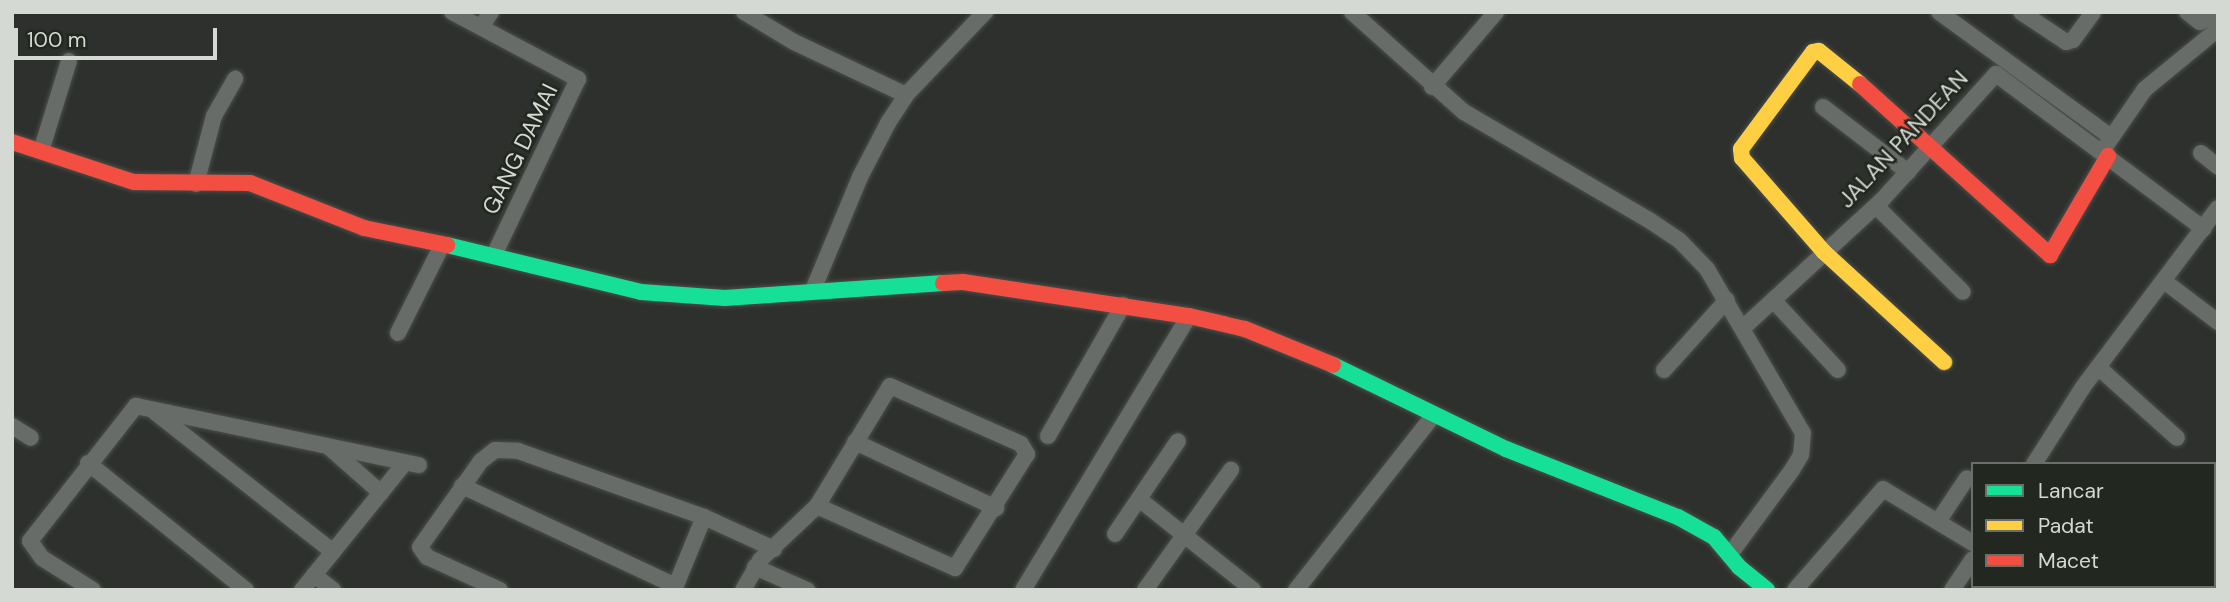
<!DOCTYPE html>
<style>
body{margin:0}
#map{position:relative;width:2230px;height:602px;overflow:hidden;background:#2d302c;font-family:"DM Sans",sans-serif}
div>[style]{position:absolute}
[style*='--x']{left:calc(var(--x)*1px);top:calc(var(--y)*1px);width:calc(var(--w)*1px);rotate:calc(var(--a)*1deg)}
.roads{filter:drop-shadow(0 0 2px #4b4e4a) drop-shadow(0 0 2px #4b4e4a)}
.street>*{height:16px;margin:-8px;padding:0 8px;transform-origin:8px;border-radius:8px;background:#686c68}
.fast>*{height:16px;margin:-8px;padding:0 8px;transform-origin:8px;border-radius:8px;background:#16e098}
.slow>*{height:16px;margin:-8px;padding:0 8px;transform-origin:8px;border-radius:8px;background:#ffcf43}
.jam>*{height:16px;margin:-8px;padding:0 8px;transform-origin:8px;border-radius:8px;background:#f24e42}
span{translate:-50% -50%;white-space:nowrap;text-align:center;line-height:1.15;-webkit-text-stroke:5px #222820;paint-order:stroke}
.street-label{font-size:23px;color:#d5d9d4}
.frame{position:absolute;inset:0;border:14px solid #d5d9d4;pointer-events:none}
.legend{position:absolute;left:1971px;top:462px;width:245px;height:126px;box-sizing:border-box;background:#222820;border:2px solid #6a6f68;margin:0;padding:9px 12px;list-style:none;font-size:21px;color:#d5d9d4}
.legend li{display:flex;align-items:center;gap:14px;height:35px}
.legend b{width:35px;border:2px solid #6a6f68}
.scale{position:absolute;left:14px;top:28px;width:203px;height:32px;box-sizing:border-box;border:4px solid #d5d9d4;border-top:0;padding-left:9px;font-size:21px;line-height:24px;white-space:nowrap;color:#d5d9d4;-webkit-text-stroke:5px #222820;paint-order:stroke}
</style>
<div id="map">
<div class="roads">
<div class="street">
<div style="--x:452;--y:12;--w:143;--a:28"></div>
<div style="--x:578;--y:79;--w:195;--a:115.5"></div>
<div style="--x:744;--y:12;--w:58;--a:31"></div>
<div style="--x:794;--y:42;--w:124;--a:25.3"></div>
<div style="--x:1352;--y:12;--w:150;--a:41.8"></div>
<div style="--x:1464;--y:112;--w:214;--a:30.3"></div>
<div style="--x:1649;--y:220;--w:37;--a:34"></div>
<div style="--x:1680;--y:241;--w:39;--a:46"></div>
<div style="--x:1707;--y:269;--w:190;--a:59.7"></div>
<div style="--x:1803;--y:433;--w:22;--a:95"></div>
<div style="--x:1801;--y:455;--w:17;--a:121"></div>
<div style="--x:1792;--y:470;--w:104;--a:126.4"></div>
<div style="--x:1939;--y:12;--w:213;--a:36"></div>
<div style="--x:2021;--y:12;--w:54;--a:33.7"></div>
<div style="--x:2066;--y:42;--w:7;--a:-16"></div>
<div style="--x:2073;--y:40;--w:34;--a:-54"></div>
<div style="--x:2187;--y:12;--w:16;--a:38"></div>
<div style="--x:2200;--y:22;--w:20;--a:-27"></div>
<div style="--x:481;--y:27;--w:18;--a:-56"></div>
<div style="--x:1432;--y:87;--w:99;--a:-49.5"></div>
<div style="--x:1823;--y:107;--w:107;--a:37.4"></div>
<div style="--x:2107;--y:144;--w:67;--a:-55.4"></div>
<div style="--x:2145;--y:89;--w:94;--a:-39.4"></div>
<div style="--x:42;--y:148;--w:91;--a:-72.8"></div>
<div style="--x:2201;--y:153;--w:22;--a:39"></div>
<div style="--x:196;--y:184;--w:70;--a:-75.2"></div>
<div style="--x:214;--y:116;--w:43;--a:-60.4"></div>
<div style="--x:1876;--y:206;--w:122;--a:44.7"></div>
<div style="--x:2164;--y:281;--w:68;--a:37.2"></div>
<div style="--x:813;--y:290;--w:122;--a:-67.4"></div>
<div style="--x:860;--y:177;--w:61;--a:-62.6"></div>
<div style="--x:888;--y:123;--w:33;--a:-57"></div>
<div style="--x:906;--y:95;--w:115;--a:-46.4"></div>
<div style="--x:1774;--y:301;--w:94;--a:47.2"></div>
<div style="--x:1745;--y:326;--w:186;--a:-42.6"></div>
<div style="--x:1882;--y:200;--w:170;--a:-47.9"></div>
<div style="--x:1996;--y:74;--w:259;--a:36.7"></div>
<div style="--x:398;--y:333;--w:98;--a:-63.4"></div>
<div style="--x:2098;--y:367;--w:106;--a:41.9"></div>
<div style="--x:1664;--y:370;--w:94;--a:-48"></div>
<div style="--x:156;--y:413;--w:225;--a:38.1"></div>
<div style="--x:12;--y:426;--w:22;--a:32"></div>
<div style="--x:1048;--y:436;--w:151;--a:-60.2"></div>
<div style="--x:855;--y:442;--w:156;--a:25.1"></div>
<div style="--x:330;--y:448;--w:68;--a:41.4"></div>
<div style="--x:88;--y:463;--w:203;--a:38.8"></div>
<div style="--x:2034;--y:464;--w:91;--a:-57.5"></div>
<div style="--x:2083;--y:387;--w:224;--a:-53"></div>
<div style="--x:462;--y:486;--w:235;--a:25.1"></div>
<div style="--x:1139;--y:499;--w:146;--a:38.6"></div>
<div style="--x:2214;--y:507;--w:5;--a:-37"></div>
<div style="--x:1939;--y:520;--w:50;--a:-56.3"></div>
<div style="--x:1115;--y:534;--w:112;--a:-55.9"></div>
<div style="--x:755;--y:567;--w:57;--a:23.9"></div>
<div style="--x:314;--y:575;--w:24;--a:38"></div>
<div style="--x:2079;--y:586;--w:6;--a:39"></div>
<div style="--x:2208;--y:586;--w:7;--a:34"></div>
<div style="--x:93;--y:590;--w:60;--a:-147.9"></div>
<div style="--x:42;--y:558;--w:21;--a:-125"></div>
<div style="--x:30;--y:541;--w:172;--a:-51.9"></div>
<div style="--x:136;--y:406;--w:289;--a:11.8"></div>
<div style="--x:302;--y:590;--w:164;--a:-51"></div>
<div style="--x:500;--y:590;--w:80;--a:-155.7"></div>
<div style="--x:427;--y:557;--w:12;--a:-125"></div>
<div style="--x:420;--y:547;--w:105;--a:-54.7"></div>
<div style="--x:481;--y:461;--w:18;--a:-38"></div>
<div style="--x:495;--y:450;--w:23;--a:2"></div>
<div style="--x:518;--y:451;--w:197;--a:19.5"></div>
<div style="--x:704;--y:517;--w:77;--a:24.6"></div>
<div style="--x:674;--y:590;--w:79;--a:-67.7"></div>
<div style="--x:743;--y:590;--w:34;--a:-60"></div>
<div style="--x:760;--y:560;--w:79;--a:-43.5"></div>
<div style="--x:817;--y:506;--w:140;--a:-58.7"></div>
<div style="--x:890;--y:386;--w:143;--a:23.9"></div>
<div style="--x:1021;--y:444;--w:12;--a:59"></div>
<div style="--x:1027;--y:454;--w:135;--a:122.3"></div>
<div style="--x:955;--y:568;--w:151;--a:-155.8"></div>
<div style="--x:1023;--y:590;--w:320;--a:-58.8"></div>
<div style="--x:1145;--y:590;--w:148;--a:-54.4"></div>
<div style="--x:1296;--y:590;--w:221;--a:-51.8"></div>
<div style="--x:1795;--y:590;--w:134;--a:-48.9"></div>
<div style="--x:1883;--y:489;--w:105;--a:31"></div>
<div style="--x:1952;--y:590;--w:37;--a:-56"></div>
<div style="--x:2129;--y:590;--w:4;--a:-63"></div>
</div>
<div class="fast">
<div style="--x:447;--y:245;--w:200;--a:13.6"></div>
<div style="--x:641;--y:292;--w:84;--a:4.1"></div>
<div style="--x:725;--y:298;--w:219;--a:-3.9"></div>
<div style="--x:1333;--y:365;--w:192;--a:25.9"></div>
<div style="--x:1506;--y:449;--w:185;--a:21.6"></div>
<div style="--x:1678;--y:517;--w:41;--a:29.1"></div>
<div style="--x:1714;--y:537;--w:39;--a:50"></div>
<div style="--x:1739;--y:567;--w:36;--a:39"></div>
</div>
<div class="slow">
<div style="--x:1860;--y:84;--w:53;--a:-141.2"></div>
<div style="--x:1819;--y:51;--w:6;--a:171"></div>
<div style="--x:1813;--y:52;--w:121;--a:126.6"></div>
<div style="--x:1741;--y:149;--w:9;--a:84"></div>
<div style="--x:1742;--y:158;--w:125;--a:48.9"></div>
<div style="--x:1824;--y:252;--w:163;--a:42.5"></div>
</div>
<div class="jam">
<div style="--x:1860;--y:84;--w:256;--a:42"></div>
<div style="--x:2050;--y:255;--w:115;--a:-59.6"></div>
<div style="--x:12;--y:142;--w:128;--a:18.2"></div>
<div style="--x:134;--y:182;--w:116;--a:0.5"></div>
<div style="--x:250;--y:183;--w:123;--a:21.5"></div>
<div style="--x:364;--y:228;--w:85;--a:11.6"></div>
<div style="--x:943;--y:283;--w:20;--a:-3"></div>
<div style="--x:963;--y:282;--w:229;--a:8.6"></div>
<div style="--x:1189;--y:316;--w:57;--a:13.1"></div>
<div style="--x:1245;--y:329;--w:95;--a:22.2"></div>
</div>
</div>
<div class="street-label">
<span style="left:1903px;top:139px;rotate:-47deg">JALAN PANDEAN</span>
<span style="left:520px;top:149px;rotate:-64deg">GANG DAMAI</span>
</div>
<div class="frame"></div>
<ul class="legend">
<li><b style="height:9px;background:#16e098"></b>Lancar</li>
<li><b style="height:9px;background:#ffcf43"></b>Padat</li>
<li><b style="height:9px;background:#f24e42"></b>Macet</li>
</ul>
<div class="scale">100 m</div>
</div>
